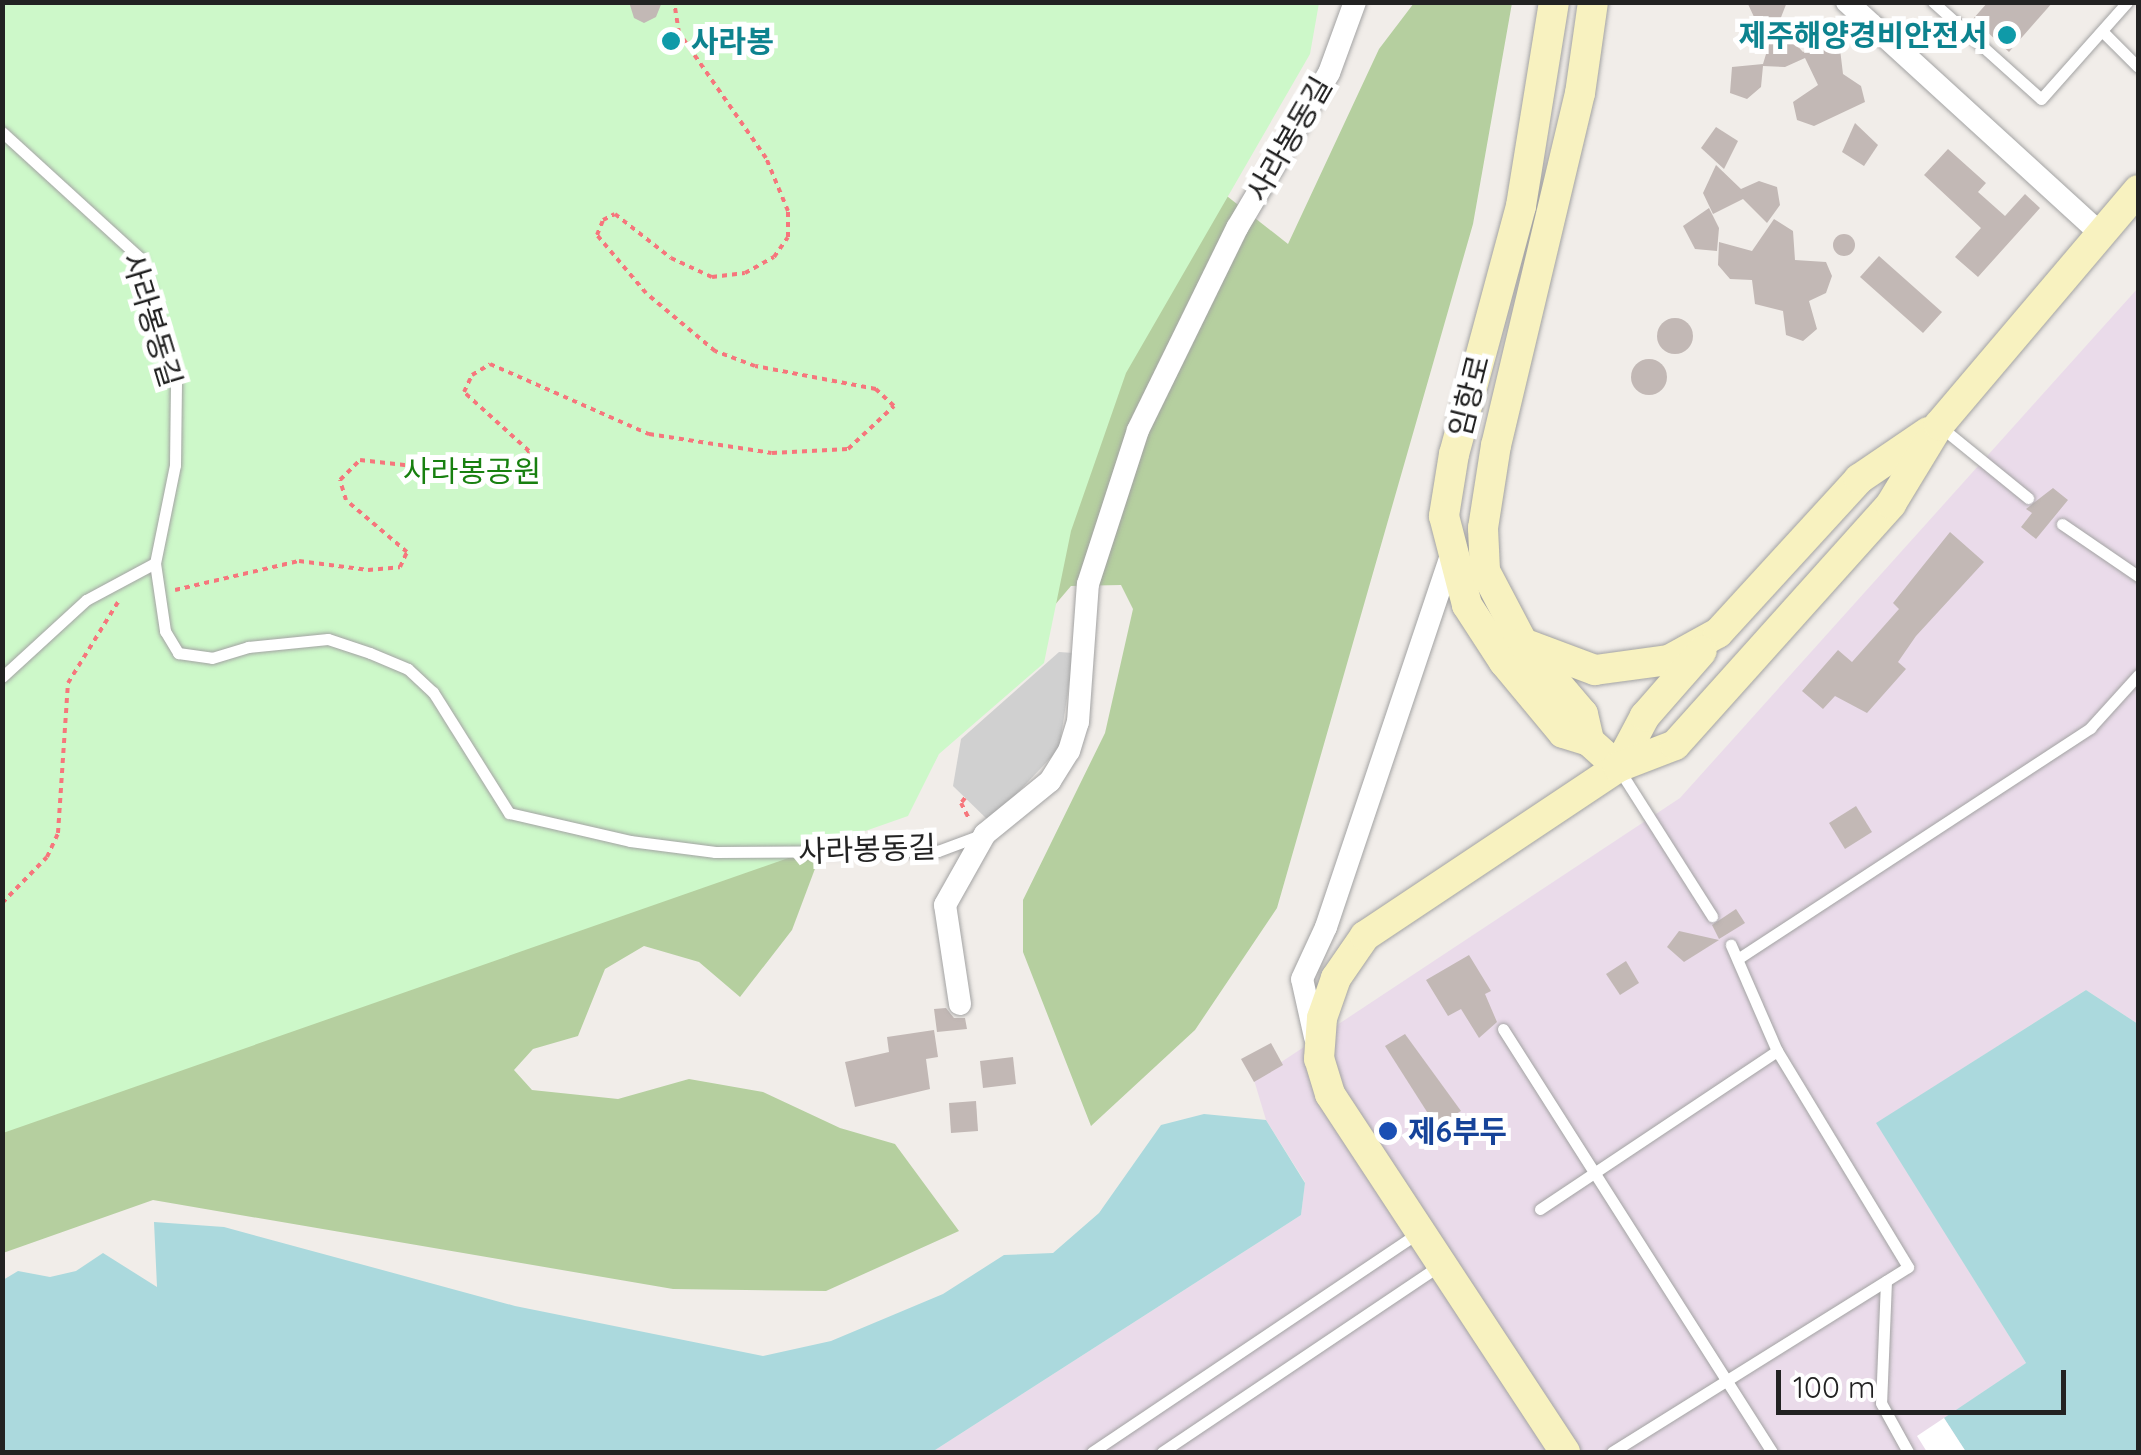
<!DOCTYPE html>
<meta charset="utf-8">
<style>
body{margin:0}
#map{position:relative;width:2141px;height:1455px;overflow:hidden;background:#f1ede9;font-family:Quicksand,"Noto Sans KR",sans-serif}
div>[style]{position:absolute}
[style*='--x']{left:calc(var(--x)*1px);top:calc(var(--y)*1px);width:calc(var(--w)*1px);rotate:calc(var(--a)*1deg)}
.industrial>*{inset:0;background:#eadbea}
.religious>*{inset:0;background:#d0d0d0}
.forest>*{inset:0;background:#b5cf9f}
.park>*{inset:0;background:#cdf8c9}
.water>*{inset:0;background:#abd9dd}
.pier>*{inset:0;background:#fff}
.building>*{inset:0;background:#c2b8b5}
.round{border-radius:50%}
.path>*{height:4px;margin-top:-2px;transform-origin:0;background:repeating-linear-gradient(90deg,#f6767c 0 5px,transparent 0 10px)}
.roads{filter:drop-shadow(0 0 2px #a3a3a3) drop-shadow(0 0 2px #a3a3a3)}
.lane>*{height:11px;margin:-5.5px;padding:0 5.5px;transform-origin:5.5px;border-radius:5.5px;background:#fff}
.street>*{height:22px;margin:-11px;padding:0 11px;transform-origin:11px;border-radius:11px;background:#fff}
.secondary>*{height:30px;margin:-15px;padding:0 15px;transform-origin:15px;border-radius:15px;background:#f8f2c0}
.dots>*{width:28px;height:28px;translate:-50% -50%;box-sizing:border-box;border:5px solid #fff;border-radius:50%}
span{translate:-50% -50%;white-space:nowrap;text-align:center;line-height:1.15;-webkit-text-stroke:10px #fff;paint-order:stroke}
.culture-label{font-size:30px;color:#0d838f;font-weight:700}
.right{translate:-100% -50%;text-align:right}
.left{translate:0 -50%;text-align:left}
.street-label{font-size:30px;color:#222}
.park-label{font-size:30px;color:#188010}
.transit-label{font-size:30px;color:#164399;font-weight:700}
.frame{position:absolute;inset:0;border:5px solid #222;pointer-events:none}
.scale{position:absolute;left:1776px;top:1370px;width:290px;height:45px;box-sizing:border-box;border:5px solid #222;border-top:0;padding-left:12px;font-size:30px;line-height:35px;white-space:nowrap;color:#222;-webkit-text-stroke:8px #fff;paint-order:stroke}
</style>
<div id="map">
<div class="industrial">
<div style="clip-path:polygon(2138px 288px,2138px 1024px,2086px 990px,1877px 1123px,2026px 1363px,1945px 1418px,1966px 1452px,932px 1452px,1301px 1215px,1305px 1182px,1266px 1120px,1254px 1080px,1680px 798px)"></div>
</div>
<div class="religious">
<div style="clip-path:polygon(1059px 652px,1074px 653px,1059px 749px,990px 822px,953px 786px,961px 739px)"></div>
</div>
<div class="forest">
<div style="clip-path:polygon(1414px 3px,1512px 3px,1473px 224px,1277px 908px,1195px 1030px,1091px 1126px,1023px 952px,1023px 900px,1105px 733px,1133px 609px,1121px 585px,1071px 586px,913px 771px,816px 866px,792px 930px,740px 997px,699px 962px,644px 946px,605px 969px,578px 1036px,533px 1049px,514px 1070px,532px 1090px,618px 1099px,689px 1079px,763px 1092px,840px 1128px,895px 1144px,959px 1231px,826px 1291px,673px 1289px,153px 1200px,3px 1253px,3px 378px,1134px 123px,1288px 244px,1379px 49px)"></div>
</div>
<div class="park">
<div style="clip-path:polygon(2px 3px,1319px 3px,1310px 54px,1126px 373px,1071px 531px,1044px 663px,939px 754px,908px 816px,3px 1133px)"></div>
</div>
<div class="water">
<div style="clip-path:polygon(2086px 990px,2138px 1024px,2138px 1452px,1966px 1452px,1944px 1418px,2026px 1363px,1876px 1123px)"></div>
<div style="clip-path:polygon(1204px 1114px,1266px 1120px,1305px 1183px,1301px 1215px,932px 1452px,3px 1452px,3px 1280px,18px 1271px,50px 1277px,76px 1271px,103px 1253px,157px 1287px,154px 1222px,224px 1227px,515px 1306px,763px 1356px,831px 1341px,943px 1294px,1004px 1255px,1053px 1253px,1099px 1213px,1161px 1125px)"></div>
</div>
<div class="pier">
<div style="clip-path:polygon(1944px 1418px,1966px 1452px,1927px 1452px,1917px 1436px)"></div>
</div>
<div class="building">
<div style="clip-path:polygon(629px 2px,662px 2px,656px 17px,644px 23px,634px 18px)"></div>
<div style="clip-path:polygon(1747px 2px,1787px 2px,1778px 25px,1803px 52px,1823px 43px,1840px 49px,1843px 74px,1861px 86px,1865px 102px,1814px 126px,1797px 120px,1793px 102px,1818px 85px,1805px 58px,1785px 67px,1763px 66px,1761px 87px,1747px 99px,1730px 93px,1732px 67px,1763px 64px,1773px 31px,1755px 19px)"></div>
<div style="clip-path:polygon(1988px 2px,2053px 2px,2009px 52px,1973px 19px)"></div>
<div style="clip-path:polygon(1855px 123px,1878px 145px,1864px 166px,1842px 152px)"></div>
<div style="clip-path:polygon(1716px 127px,1738px 141px,1724px 169px,1701px 148px)"></div>
<div style="clip-path:polygon(1948px 149px,1986px 183px,1978px 192px,2005px 216px,2025px 194px,2040px 208px,1978px 277px,1955px 257px,1981px 228px,1924px 175px)"></div>
<div style="clip-path:polygon(1716px 165px,1741px 189px,1759px 181px,1777px 187px,1780px 205px,1767px 223px,1743px 199px,1713px 214px,1703px 193px)"></div>
<div style="clip-path:polygon(1709px 208px,1719px 228px,1717px 251px,1695px 249px,1683px 226px)"></div>
<div style="clip-path:polygon(1774px 219px,1793px 231px,1795px 260px,1826px 262px,1832px 276px,1826px 293px,1809px 301px,1817px 329px,1803px 341px,1786px 335px,1783px 311px,1755px 304px,1752px 280px,1730px 279px,1718px 265px,1719px 242px,1752px 251px)"></div>
<div class="round" style="left:1833px;top:234px;width:22px;height:22px"></div>
<div style="clip-path:polygon(1879px 256px,1942px 312px,1923px 333px,1860px 277px)"></div>
<div class="round" style="left:1657px;top:318px;width:36px;height:36px"></div>
<div class="round" style="left:1631px;top:359px;width:36px;height:36px"></div>
<div style="clip-path:polygon(2053px 488px,2068px 500px,2036px 539px,2021px 527px,2032px 513px,2026px 509px)"></div>
<div style="clip-path:polygon(1950px 532px,1984px 562px,1916px 636px,1898px 662px,1906px 669px,1867px 713px,1835px 696px,1823px 709px,1802px 691px,1838px 650px,1852px 662px,1899px 609px,1893px 603px)"></div>
<div style="clip-path:polygon(1856px 806px,1872px 832px,1845px 849px,1829px 823px)"></div>
<div style="clip-path:polygon(1736px 909px,1745px 923px,1719px 939px,1712px 925px)"></div>
<div style="clip-path:polygon(1679px 931px,1719px 940px,1684px 962px,1667px 947px)"></div>
<div style="clip-path:polygon(1469px 955px,1491px 991px,1485px 994px,1497px 1022px,1479px 1038px,1461px 1009px,1448px 1016px,1426px 980px)"></div>
<div style="clip-path:polygon(1626px 961px,1639px 983px,1620px 995px,1606px 974px)"></div>
<div style="clip-path:polygon(946px 1008px,954px 1018px,965px 1018px,967px 1029px,937px 1032px,934px 1009px)"></div>
<div style="clip-path:polygon(934px 1030px,938px 1057px,926px 1059px,930px 1089px,855px 1107px,845px 1062px,889px 1052px,887px 1037px)"></div>
<div style="clip-path:polygon(1405px 1034px,1461px 1111px,1436px 1126px,1385px 1046px)"></div>
<div style="clip-path:polygon(1271px 1043px,1283px 1065px,1254px 1082px,1241px 1059px)"></div>
<div style="clip-path:polygon(1013px 1057px,1016px 1084px,983px 1088px,980px 1061px)"></div>
<div style="clip-path:polygon(976px 1101px,978px 1131px,951px 1133px,949px 1103px)"></div>
</div>
<div class="path">
<div style="--x:175;--y:590;--w:127;--a:-13.2"></div>
<div style="--x:299;--y:561;--w:70;--a:7.4"></div>
<div style="--x:368;--y:570;--w:32;--a:-5"></div>
<div style="--x:400;--y:567;--w:17;--a:-65"></div>
<div style="--x:407;--y:552;--w:80;--a:-139.6"></div>
<div style="--x:346;--y:500;--w:21;--a:-107"></div>
<div style="--x:340;--y:480;--w:28;--a:-45"></div>
<div style="--x:360;--y:460;--w:125;--a:6.4"></div>
<div style="--x:484;--y:474;--w:40;--a:-18.9"></div>
<div style="--x:522;--y:461;--w:12;--a:-55"></div>
<div style="--x:529;--y:451;--w:88;--a:-137.8"></div>
<div style="--x:464;--y:392;--w:19;--a:-65"></div>
<div style="--x:472;--y:375;--w:21;--a:-31"></div>
<div style="--x:490;--y:364;--w:174;--a:23.8"></div>
<div style="--x:649;--y:434;--w:124;--a:8.8"></div>
<div style="--x:772;--y:453;--w:76;--a:-3"></div>
<div style="--x:848;--y:449;--w:63;--a:-43.1"></div>
<div style="--x:894;--y:406;--w:25;--a:-137"></div>
<div style="--x:876;--y:389;--w:123;--a:-169.2"></div>
<div style="--x:755;--y:366;--w:43;--a:-159.4"></div>
<div style="--x:715;--y:351;--w:90;--a:-140"></div>
<div style="--x:646;--y:293;--w:76;--a:-130.2"></div>
<div style="--x:597;--y:235;--w:16;--a:-68"></div>
<div style="--x:603;--y:220;--w:13;--a:-27"></div>
<div style="--x:615;--y:214;--w:71;--a:38.2"></div>
<div style="--x:671;--y:258;--w:45;--a:24.9"></div>
<div style="--x:712;--y:277;--w:33;--a:-7"></div>
<div style="--x:745;--y:273;--w:33;--a:-29"></div>
<div style="--x:774;--y:257;--w:24;--a:-55"></div>
<div style="--x:788;--y:237;--w:26;--a:-90"></div>
<div style="--x:788;--y:211;--w:57;--a:-112.5"></div>
<div style="--x:766;--y:158;--w:152;--a:-124.8"></div>
<div style="--x:679;--y:33;--w:31;--a:-99"></div>
<div style="--x:965;--y:798;--w:6;--a:129"></div>
<div style="--x:961;--y:803;--w:18;--a:63"></div>
<div style="--x:2;--y:903;--w:64;--a:-45.6"></div>
<div style="--x:47;--y:857;--w:26;--a:-65"></div>
<div style="--x:58;--y:833;--w:150;--a:-86.2"></div>
<div style="--x:68;--y:683;--w:95;--a:-58.3"></div>
</div>
<div class="roads">
<div class="lane">
<div style="--x:1933;--y:2;--w:145;--a:41.9"></div>
<div style="--x:2041;--y:99;--w:130;--a:-48.4"></div>
<div style="--x:2103;--y:32;--w:49;--a:45"></div>
<div style="--x:2;--y:132;--w:187;--a:42.4"></div>
<div style="--x:140;--y:258;--w:130;--a:73.9"></div>
<div style="--x:176;--y:383;--w:82;--a:90.7"></div>
<div style="--x:175;--y:465;--w:100;--a:101.5"></div>
<div style="--x:155;--y:563;--w:69;--a:81.6"></div>
<div style="--x:165;--y:631;--w:26;--a:59"></div>
<div style="--x:178;--y:653;--w:34;--a:8"></div>
<div style="--x:212;--y:658;--w:38;--a:-17"></div>
<div style="--x:248;--y:647;--w:80;--a:-5.7"></div>
<div style="--x:328;--y:639;--w:44;--a:18.4"></div>
<div style="--x:370;--y:653;--w:41;--a:22.8"></div>
<div style="--x:408;--y:669;--w:34;--a:43"></div>
<div style="--x:433;--y:692;--w:143;--a:57.9"></div>
<div style="--x:509;--y:813;--w:124;--a:13"></div>
<div style="--x:630;--y:841;--w:86;--a:7.4"></div>
<div style="--x:715;--y:852;--w:223;--a:-0.3"></div>
<div style="--x:938;--y:851;--w:46;--a:-20.4"></div>
<div style="--x:1942;--y:428;--w:111;--a:39.1"></div>
<div style="--x:2062;--y:524;--w:92;--a:34.4"></div>
<div style="--x:2;--y:677;--w:114;--a:-42.5"></div>
<div style="--x:86;--y:600;--w:78;--a:-28.2"></div>
<div style="--x:1620;--y:771;--w:172;--a:57.6"></div>
<div style="--x:1739;--y:958;--w:420;--a:-33.2"></div>
<div style="--x:2090;--y:728;--w:72;--a:-47.8"></div>
<div style="--x:1503;--y:1029;--w:501;--a:57.55"></div>
<div style="--x:1540;--y:1209;--w:285;--a:-33.7"></div>
<div style="--x:1886;--y:1281;--w:122;--a:92.3"></div>
<div style="--x:1881;--y:1403;--w:56;--a:61.1"></div>
<div style="--x:1092;--y:1452;--w:394;--a:-33.9"></div>
<div style="--x:1162;--y:1452;--w:335;--a:-33.9"></div>
<div style="--x:1612;--y:1452;--w:349;--a:-32"></div>
<div style="--x:1908;--y:1267;--w:253;--a:-121.2"></div>
<div style="--x:1777;--y:1051;--w:116;--a:-113.5"></div>
</div>
<div class="street">
<div style="--x:1847;--y:2;--w:343;--a:42.4"></div>
<div style="--x:960;--y:1004;--w:100;--a:-98.6"></div>
<div style="--x:945;--y:905;--w:81;--a:-60.6"></div>
<div style="--x:985;--y:834;--w:84;--a:-39.2"></div>
<div style="--x:1050;--y:781;--w:36;--a:-58"></div>
<div style="--x:1069;--y:751;--w:30;--a:-73"></div>
<div style="--x:1078;--y:722;--w:138;--a:-85.9"></div>
<div style="--x:1088;--y:584;--w:162;--a:-72"></div>
<div style="--x:1138;--y:430;--w:225;--a:-63.9"></div>
<div style="--x:1237;--y:228;--w:180;--a:-59.3"></div>
<div style="--x:1329;--y:73;--w:76;--a:-69.9"></div>
<div style="--x:1315;--y:1037;--w:59;--a:-102.6"></div>
<div style="--x:1302;--y:979;--w:57;--a:-65.2"></div>
<div style="--x:1326;--y:927;--w:389;--a:-71.4"></div>
</div>
<div class="secondary">
<div style="--x:1554;--y:2;--w:207;--a:99.2"></div>
<div style="--x:1521;--y:206;--w:257;--a:105.1"></div>
<div style="--x:1454;--y:454;--w:63;--a:99.2"></div>
<div style="--x:1444;--y:516;--w:92;--a:75.5"></div>
<div style="--x:1467;--y:605;--w:68;--a:57"></div>
<div style="--x:1504;--y:662;--w:92;--a:50.3"></div>
<div style="--x:1563;--y:733;--w:27;--a:17"></div>
<div style="--x:1589;--y:741;--w:39;--a:42"></div>
<div style="--x:1593;--y:2;--w:92;--a:98.1"></div>
<div style="--x:1580;--y:93;--w:362;--a:103.4"></div>
<div style="--x:1496;--y:445;--w:84;--a:98.9"></div>
<div style="--x:1483;--y:528;--w:43;--a:87.3"></div>
<div style="--x:1485;--y:571;--w:81;--a:62.2"></div>
<div style="--x:1523;--y:643;--w:77;--a:20.6"></div>
<div style="--x:1595;--y:670;--w:75;--a:-7.7"></div>
<div style="--x:1669;--y:660;--w:56;--a:-28.9"></div>
<div style="--x:1718;--y:633;--w:209;--a:-47.5"></div>
<div style="--x:1859;--y:479;--w:83;--a:-34.3"></div>
<div style="--x:1525;--y:646;--w:89;--a:49.5"></div>
<div style="--x:1583;--y:714;--w:28;--a:77"></div>
<div style="--x:1618;--y:767;--w:58;--a:-62.1"></div>
<div style="--x:1645;--y:716;--w:86;--a:-48.8"></div>
<div style="--x:1565;--y:1452;--w:428;--a:-123.3"></div>
<div style="--x:1330;--y:1094;--w:37;--a:-107"></div>
<div style="--x:1319;--y:1059;--w:41;--a:-85.8"></div>
<div style="--x:1322;--y:1018;--w:42;--a:-70.7"></div>
<div style="--x:1336;--y:978;--w:51;--a:-55.4"></div>
<div style="--x:1365;--y:936;--w:304;--a:-33.7"></div>
<div style="--x:1618;--y:767;--w:61;--a:-21.1"></div>
<div style="--x:1675;--y:745;--w:324;--a:-48.1"></div>
<div style="--x:1891;--y:504;--w:92;--a:-58.7"></div>
<div style="--x:1939;--y:425;--w:308;--a:-49.7"></div>
</div>
</div>
<div class="dots">
<div style="left:2007px;top:35px;background:#0f9aa8"></div>
<div style="left:671px;top:41px;background:#0f9aa8"></div>
<div style="left:1388px;top:1131px;background:#1a4fb4"></div>
</div>
<div class="culture-label">
<span class="right" style="left:1987px;top:35px">제주해양경비안전서</span>
<span class="left" style="left:691px;top:41px">사라봉</span>
</div>
<div class="street-label">
<span style="left:1289px;top:139px;rotate:-60deg">사라봉동길</span>
<span style="left:152px;top:320px;rotate:73deg">사라봉동길</span>
<span style="left:1469px;top:396px;rotate:-76deg">임항로</span>
<span style="left:867px;top:849px;rotate:-2deg">사라봉동길</span>
</div>
<div class="park-label">
<span style="left:472px;top:471px">사라봉공원</span>
</div>
<div class="transit-label">
<span class="left" style="left:1408px;top:1131px">제6부두</span>
</div>
<div class="frame"></div>
<div class="scale">100 m</div>
</div>
